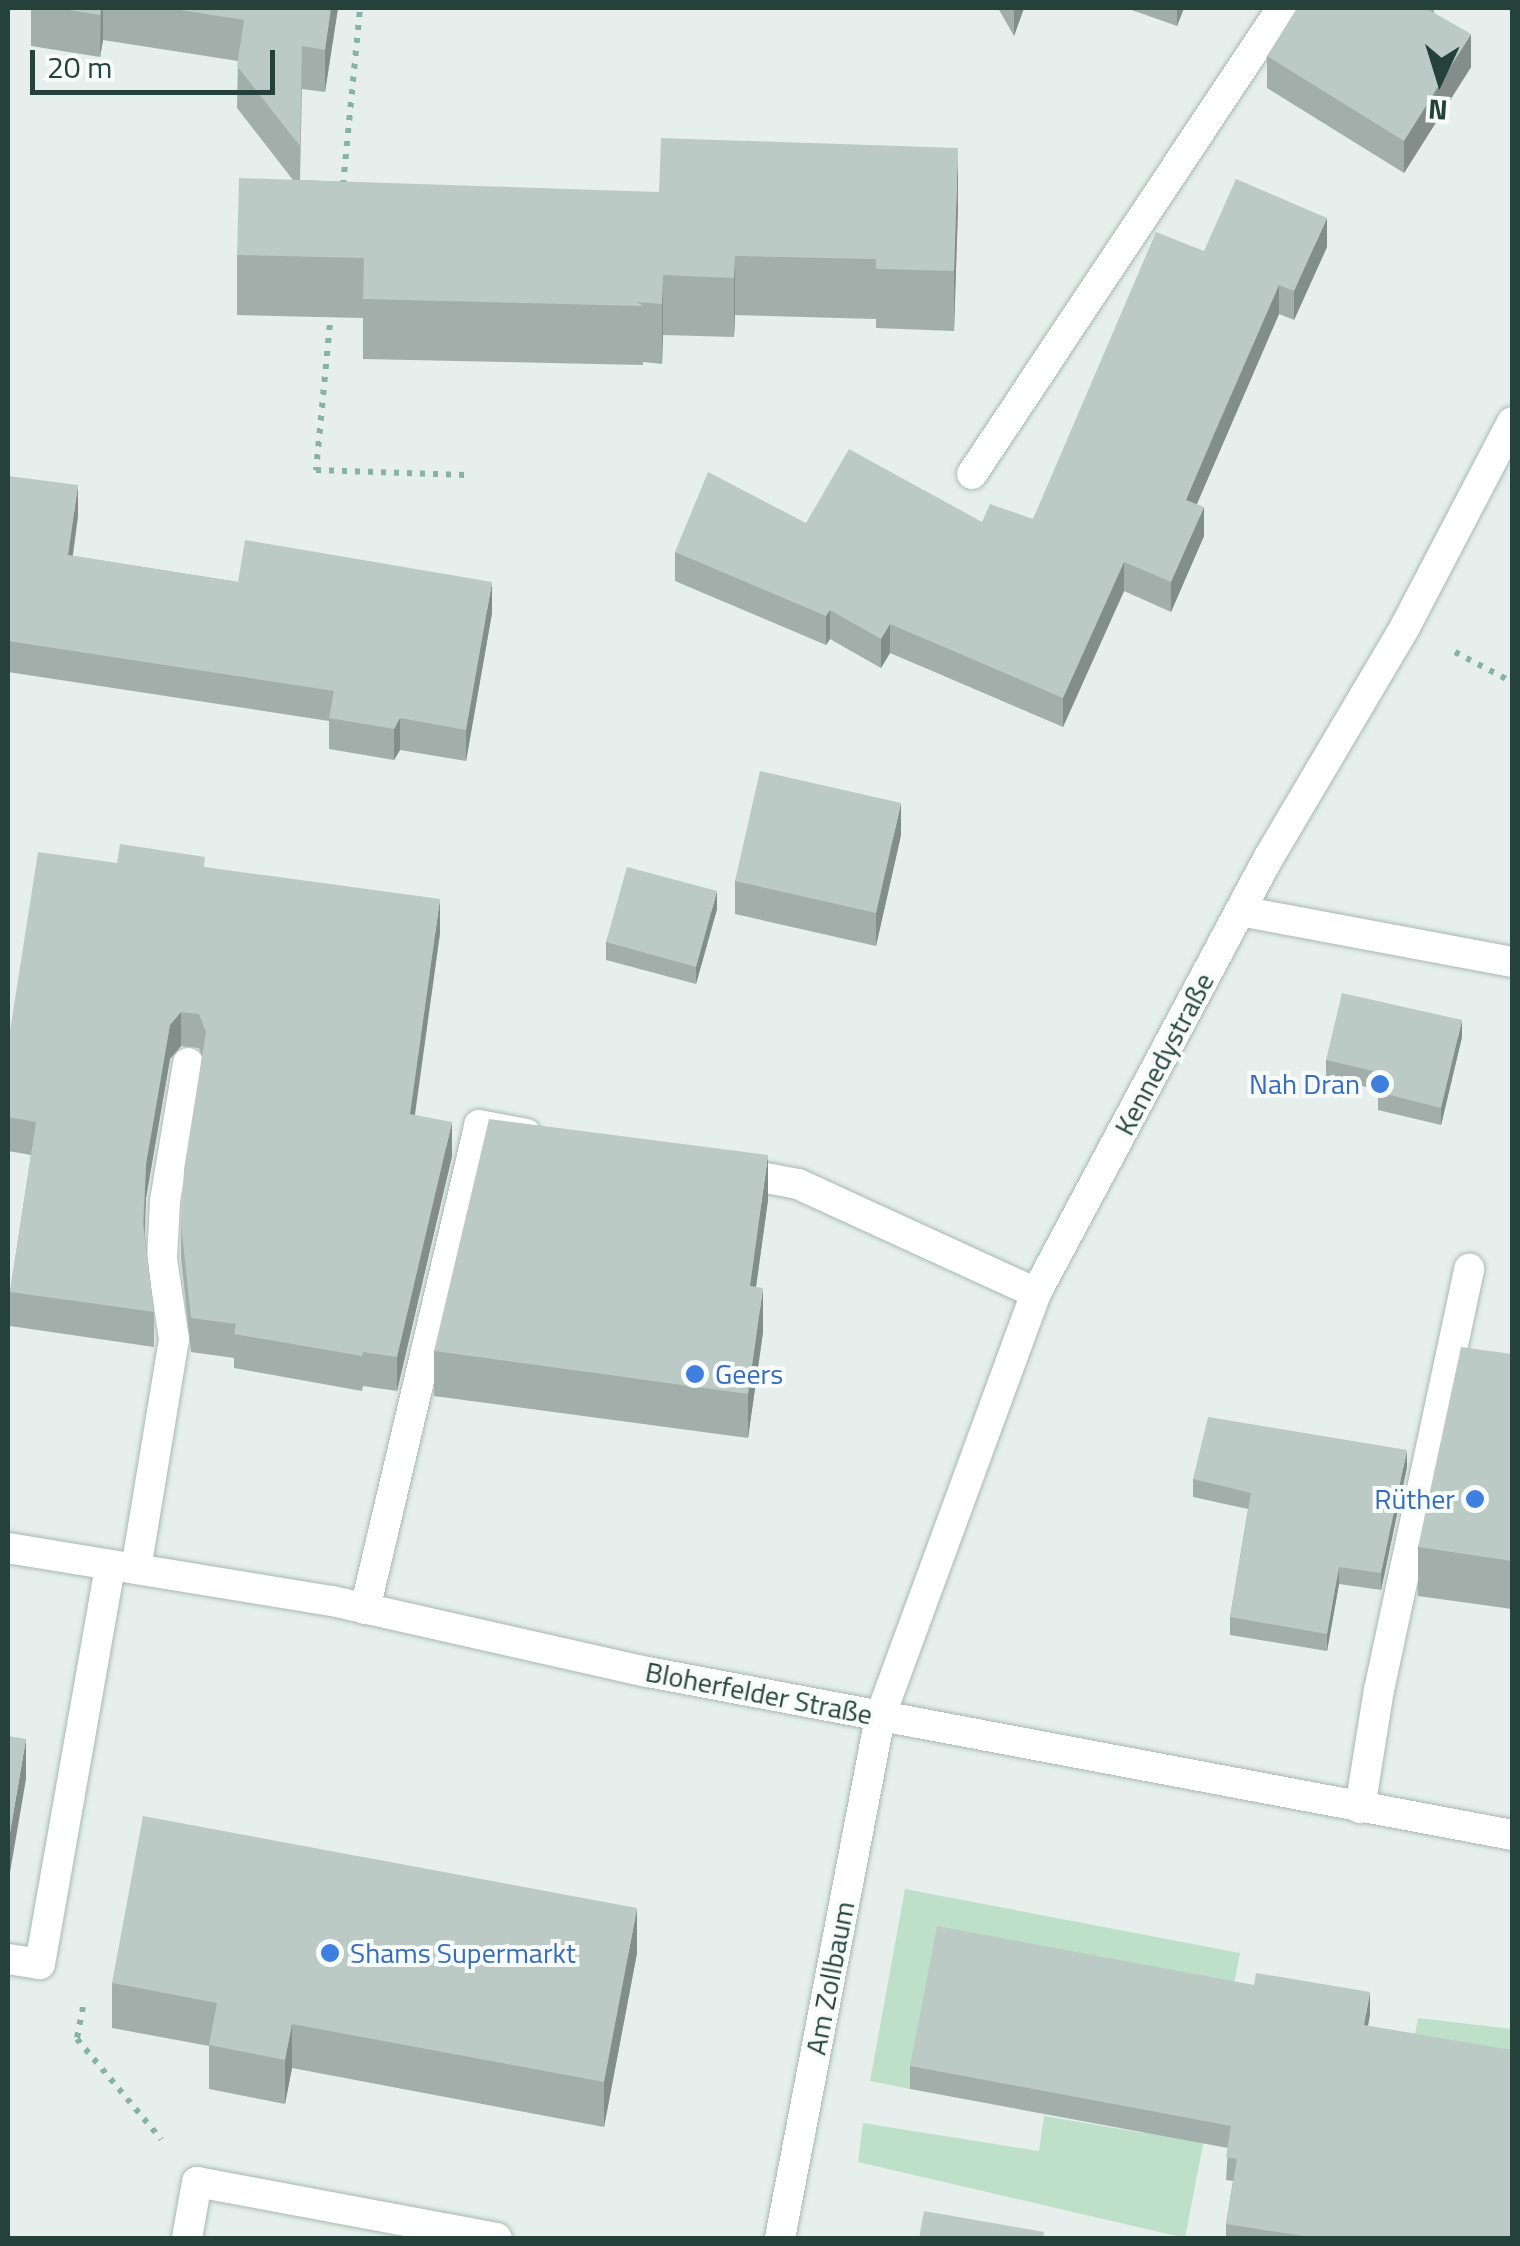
<!DOCTYPE html>
<meta charset="utf-8">
<style>
body{margin:0}
#map{position:relative;width:1520px;height:2246px;overflow:hidden;background:#e6efeb;font-family:"Titillium Web",sans-serif}
div>[style]{position:absolute}
[style*='--x']{left:calc(var(--x)*1px);top:calc(var(--y)*1px);width:calc(var(--w)*1px);rotate:calc(var(--a)*1deg)}
.green>*{inset:0;background:#bfe0c8}
.path>*{height:6px;margin-top:-3px;transform-origin:0;background:repeating-linear-gradient(90deg,#86b3a5 0 5px,transparent 0 13px)}
.roads{filter:drop-shadow(0 0 2px #a8b8b2) drop-shadow(0 0 2px #a8b8b2)}
.service>*{height:30px;margin:-15px;padding:0 15px;transform-origin:15px;border-radius:15px;background:#fff}
.minor>*{height:30px;margin:-15px;padding:0 15px;transform-origin:15px;border-radius:15px;background:#fff}
.tertiary>*{height:30px;margin:-15px;padding:0 15px;transform-origin:15px;border-radius:15px;background:#fff}
.wall>*{inset:0;background:#a1aea9}
.shaded-wall>*{inset:0;background:#838d89}
.building>*{inset:0;background:#bbcac4}
.dots>*{width:28px;height:28px;translate:-50% -50%;box-sizing:border-box;border:5px solid #f7fbf9;border-radius:50%}
span{translate:-50% -50%;white-space:nowrap;text-align:center;line-height:1.15;-webkit-text-stroke:8px #f7fbf9;paint-order:stroke}
.street-label{font-size:28px;color:#24423a}
.shop-label{font-size:28px;color:#366cbe}
.right{translate:-100% -50%;text-align:right}
.left{translate:0 -50%;text-align:left}
.frame{position:absolute;inset:0;border:10px solid #24423a;pointer-events:none}
.north{position:absolute;left:1390px;top:30px;width:100px;height:100px;-webkit-text-stroke:8px #f7fbf9;paint-order:stroke;rotate:184deg;font-size:28px;font-weight:700;line-height:40px;text-align:center;color:#24423a}
.north::after{content:'';display:block;margin:auto;width:35px;height:45px;background:#24423a;clip-path:polygon(50% 0,100% 100%,50% 72%,0 100%)}
.scale{position:absolute;left:30px;top:50px;width:245px;height:45px;box-sizing:border-box;border:5px solid #24423a;border-top:0;padding-left:12px;font-size:30px;line-height:35px;white-space:nowrap;color:#24423a;-webkit-text-stroke:8px #f7fbf9;paint-order:stroke}
</style>
<div id="map">
<div class="green">
<div style="clip-path:polygon(905px 1889px,1240px 1953px,1185px 2238px,858px 2162px,863px 2123px,1039px 2151px,1044px 2116px,1144px 2133px,937px 1949px,910px 2089px,870px 2081px)"></div>
<div style="clip-path:polygon(1418px 2018px,1512px 2029px,1512px 2073px,1411px 2056px)"></div>
</div>
<div class="path">
<div style="--x:343;--y:185;--w:178;--a:-84.5"></div>
<div style="--x:331;--y:312;--w:159;--a:95.4"></div>
<div style="--x:316;--y:470;--w:149;--a:1.9"></div>
<div style="--x:1455;--y:652;--w:64;--a:27.8"></div>
<div style="--x:83;--y:2007;--w:33;--a:101"></div>
<div style="--x:77;--y:2039;--w:131;--a:50"></div>
</div>
<div class="roads">
<div class="service">
<div style="--x:972;--y:474;--w:560;--a:-56.37"></div>
<div style="--x:1240;--y:911;--w:277;--a:10.6"></div>
<div style="--x:729;--y:1171;--w:70;--a:10.7"></div>
<div style="--x:798;--y:1184;--w:262;--a:24.6"></div>
<div style="--x:136;--y:1569;--w:233;--a:-80.6"></div>
<div style="--x:174;--y:1339;--w:81;--a:-98.5"></div>
<div style="--x:162;--y:1259;--w:58;--a:-87"></div>
<div style="--x:165;--y:1201;--w:140;--a:-80.5"></div>
<div style="--x:365;--y:1609;--w:497;--a:-76.7"></div>
<div style="--x:479;--y:1125;--w:48;--a:10.8"></div>
<div style="--x:1360;--y:1808;--w:120;--a:-80.9"></div>
<div style="--x:1379;--y:1690;--w:431;--a:-77.9"></div>
<div style="--x:8;--y:1959;--w:32;--a:9"></div>
<div style="--x:40;--y:1964;--w:405;--a:-80"></div>
<div style="--x:187;--y:2238;--w:57;--a:-79.9"></div>
<div style="--x:197;--y:2182;--w:305;--a:10.6"></div>
</div>
<div class="minor">
<div style="--x:780;--y:2238;--w:531;--a:-79.13"></div>
<div style="--x:880;--y:1717;--w:452;--a:-69.8"></div>
<div style="--x:1036;--y:1293;--w:494;--a:-61.9"></div>
<div style="--x:1269;--y:857;--w:267;--a:-59.4"></div>
<div style="--x:1405;--y:627;--w:231;--a:-62.4"></div>
</div>
<div class="tertiary">
<div style="--x:8;--y:1548;--w:328;--a:9.3"></div>
<div style="--x:332;--y:1601;--w:324;--a:12.7"></div>
<div style="--x:648;--y:1672;--w:879;--a:10.68"></div>
</div>
</div>
<div class="wall">
<div style="clip-path:polygon(31px 8px,338px 8px,325px 92px,302px 89px,300px 180px,958px 208px,954px 331px,876px 328px,876px 319px,735px 315px,734px 337px,663px 335px,662px 364px,643px 362px,643px 365px,363px 359px,363px 318px,237px 315px,237px 255px,293px 180px,237px 108px,238px 61px,103px 40px,100px 57px,31px 46px)"></div>
<div style="clip-path:polygon(998px 8px,1024px 8px,1014px 36px)"></div>
<div style="clip-path:polygon(1126px 8px,1184px 8px,1177px 26px)"></div>
<div style="clip-path:polygon(1434px 8px,1434px 12px,1471px 67px,1404px 173px,1267px 88px,1267px 56px)"></div>
<div style="clip-path:polygon(1327px 247px,1294px 320px,1279px 314px,1197px 504px,1204px 536px,1171px 612px,1124px 591px,1063px 727px,890px 653px,881px 668px,830px 639px,826px 645px,675px 581px,675px 552px,806px 523px,982px 522px,1033px 519px,1204px 251px)"></div>
<div style="clip-path:polygon(8px 476px,78px 516px,73px 556px,238px 582px,492px 613px,466px 761px,400px 750px,394px 760px,329px 749px,329px 721px,8px 672px)"></div>
<div style="clip-path:polygon(901px 835px,876px 946px,735px 914px,735px 881px)"></div>
<div style="clip-path:polygon(117px 863px,205px 867px,440px 933px,415px 1115px,452px 1156px,397px 1391px,363px 1386px,362px 1391px,234px 1368px,234px 1358px,191px 1352px,181px 1258px,181px 1224px,202px 1056px,199px 1048px,181px 1046px,170px 1059px,146px 1198px,145px 1235px,154px 1312px,154px 1347px,10px 1326px,10px 1292px,31px 1155px,8px 1151px,8px 1044px)"></div>
<div style="clip-path:polygon(717px 909px,696px 984px,606px 960px,606px 942px)"></div>
<div style="clip-path:polygon(1462px 1037px,1441px 1125px,1378px 1110px,1378px 1090px,1326px 1077px,1326px 1060px)"></div>
<div style="clip-path:polygon(768px 1200px,756px 1287px,763px 1332px,748px 1438px,434px 1396px,434px 1351px)"></div>
<div style="clip-path:polygon(1512px 1354px,1512px 1609px,1418px 1596px,1418px 1547px)"></div>
<div style="clip-path:polygon(1407px 1467px,1381px 1590px,1339px 1584px,1327px 1651px,1230px 1635px,1230px 1617px,1248px 1509px,1193px 1497px,1193px 1479px)"></div>
<div style="clip-path:polygon(637px 1953px,604px 2127px,292px 2068px,285px 2104px,209px 2089px,209px 2046px,112px 2028px,112px 1983px)"></div>
<div style="clip-path:polygon(1370px 2014px,1368px 2026px,1512px 2238px,1226px 2238px,1226px 2224px,1233px 2181px,1226px 2180px,1228px 2148px,910px 2089px,910px 2066px)"></div>
</div>
<div class="shaded-wall">
<div style="clip-path:polygon(101px 8px,103px 8px,103px 40px,100px 57px)"></div>
<div style="clip-path:polygon(331px 8px,338px 8px,325px 92px,325px 50px)"></div>
<div style="clip-path:polygon(1014px 8px,1024px 8px,1014px 36px)"></div>
<div style="clip-path:polygon(1177px 8px,1184px 8px,1177px 26px)"></div>
<div style="clip-path:polygon(1471px 34px,1471px 67px,1404px 173px,1404px 141px)"></div>
<div style="clip-path:polygon(958px 148px,958px 208px,954px 331px,954px 271px)"></div>
<div style="clip-path:polygon(1327px 218px,1327px 247px,1294px 320px,1294px 291px)"></div>
<div style="clip-path:polygon(735px 256px,735px 315px,734px 337px,734px 278px)"></div>
<div style="clip-path:polygon(663px 275px,663px 335px,662px 364px,662px 304px)"></div>
<div style="clip-path:polygon(1279px 285px,1279px 314px,1186px 529px,1186px 500px)"></div>
<div style="clip-path:polygon(78px 485px,78px 516px,68px 586px,68px 555px)"></div>
<div style="clip-path:polygon(1204px 507px,1204px 536px,1171px 612px,1171px 582px)"></div>
<div style="clip-path:polygon(1124px 562px,1124px 591px,1063px 727px,1063px 698px)"></div>
<div style="clip-path:polygon(492px 582px,492px 613px,466px 761px,466px 730px)"></div>
<div style="clip-path:polygon(830px 610px,830px 639px,826px 645px,826px 616px)"></div>
<div style="clip-path:polygon(890px 624px,890px 653px,881px 668px,881px 639px)"></div>
<div style="clip-path:polygon(400px 718px,400px 750px,394px 760px,394px 729px)"></div>
<div style="clip-path:polygon(901px 803px,901px 835px,876px 946px,876px 913px)"></div>
<div style="clip-path:polygon(717px 891px,717px 909px,696px 984px,696px 967px)"></div>
<div style="clip-path:polygon(440px 899px,440px 933px,410px 1148px,410px 1114px)"></div>
<div style="clip-path:polygon(181px 1012px,181px 1046px,170px 1059px,146px 1198px,143px 1258px,146px 1164px,170px 1025px)"></div>
<div style="clip-path:polygon(1462px 1020px,1462px 1037px,1441px 1125px,1441px 1108px)"></div>
<div style="clip-path:polygon(452px 1122px,452px 1156px,397px 1391px,397px 1357px)"></div>
<div style="clip-path:polygon(768px 1155px,768px 1200px,750px 1330px,750px 1286px)"></div>
<div style="clip-path:polygon(763px 1288px,763px 1332px,748px 1438px,748px 1394px)"></div>
<div style="clip-path:polygon(1407px 1450px,1407px 1467px,1381px 1590px,1381px 1573px)"></div>
<div style="clip-path:polygon(1339px 1567px,1339px 1584px,1327px 1651px,1327px 1634px)"></div>
<div style="clip-path:polygon(26px 1739px,26px 1779px,8px 1884px,8px 1844px)"></div>
<div style="clip-path:polygon(637px 1908px,637px 1953px,604px 2127px,604px 2082px)"></div>
<div style="clip-path:polygon(1370px 1992px,1370px 2014px,1364px 2048px,1364px 2025px)"></div>
<div style="clip-path:polygon(292px 2024px,292px 2068px,285px 2104px,285px 2060px)"></div>
</div>
<div class="building">
<div style="clip-path:polygon(56px 8px,101px 8px,100px 15px)"></div>
<div style="clip-path:polygon(167px 8px,331px 8px,325px 50px,302px 46px,300px 146px,237px 66px,244px 20px)"></div>
<div style="clip-path:polygon(1297px 8px,1430px 8px,1429px 10px,1471px 34px,1404px 141px,1267px 56px)"></div>
<div style="clip-path:polygon(661px 138px,958px 148px,954px 271px,876px 269px,876px 259px,735px 256px,734px 278px,663px 275px,662px 304px,637px 302px,643px 306px,363px 299px,364px 258px,237px 255px,239px 178px,659px 192px)"></div>
<div style="clip-path:polygon(1236px 179px,1327px 218px,1294px 291px,1279px 285px,1215px 431px,1186px 500px,1204px 507px,1171px 582px,1124px 562px,1063px 698px,890px 624px,881px 639px,830px 610px,826px 616px,675px 552px,708px 472px,806px 523px,849px 449px,982px 522px,990px 504px,1033px 519px,1156px 232px,1204px 251px)"></div>
<div style="clip-path:polygon(8px 476px,78px 485px,68px 555px,238px 582px,245px 540px,492px 582px,466px 730px,400px 718px,394px 729px,329px 718px,334px 691px,8px 641px)"></div>
<div style="clip-path:polygon(760px 771px,901px 803px,876px 913px,735px 881px)"></div>
<div style="clip-path:polygon(120px 844px,205px 857px,204px 867px,440px 899px,410px 1114px,452px 1122px,397px 1357px,363px 1352px,362px 1356px,234px 1334px,236px 1324px,191px 1318px,181px 1224px,184px 1169px,206px 1032px,199px 1014px,181px 1012px,170px 1025px,146px 1164px,143px 1224px,154px 1312px,10px 1292px,36px 1122px,8px 1117px,8px 1044px,38px 852px,117px 863px)"></div>
<div style="clip-path:polygon(627px 867px,717px 891px,696px 967px,606px 942px)"></div>
<div style="clip-path:polygon(1342px 993px,1462px 1020px,1441px 1108px,1378px 1092px,1382px 1073px,1326px 1060px)"></div>
<div style="clip-path:polygon(489px 1119px,768px 1155px,750px 1286px,763px 1288px,748px 1394px,434px 1351px)"></div>
<div style="clip-path:polygon(1461px 1347px,1512px 1354px,1512px 1561px,1418px 1547px)"></div>
<div style="clip-path:polygon(1208px 1417px,1407px 1450px,1381px 1573px,1339px 1567px,1327px 1634px,1230px 1617px,1251px 1493px,1193px 1479px)"></div>
<div style="clip-path:polygon(8px 1736px,26px 1739px,8px 1844px)"></div>
<div style="clip-path:polygon(143px 1816px,637px 1908px,604px 2082px,292px 2024px,285px 2060px,209px 2045px,217px 2003px,112px 1983px)"></div>
<div style="clip-path:polygon(937px 1926px,1254px 1985px,1256px 1973px,1370px 1992px,1364px 2025px,1512px 2050px,1512px 2238px,1316px 2238px,1226px 2224px,1237px 2159px,1226px 2157px,1231px 2126px,910px 2066px)"></div>
<div style="clip-path:polygon(924px 2211px,1044px 2232px,1043px 2238px,919px 2238px)"></div>
</div>
<div class="dots">
<div style="left:1380px;top:1084px;background:#3f7fe0"></div>
<div style="left:695px;top:1374px;background:#3f7fe0"></div>
<div style="left:1475px;top:1499px;background:#3f7fe0"></div>
<div style="left:330px;top:1953px;background:#3f7fe0"></div>
</div>
<div class="street-label">
<span style="left:1164px;top:1054px;rotate:-62deg">Kennedystraße</span>
<span style="left:759px;top:1693px;rotate:11deg">Bloherfelder Straße</span>
<span style="left:830px;top:1978px;rotate:-79deg">Am Zollbaum</span>
</div>
<div class="shop-label">
<span class="right" style="left:1360px;top:1084px">Nah Dran</span>
<span class="left" style="left:715px;top:1374px">Geers</span>
<span class="right" style="left:1455px;top:1499px">Rüther</span>
<span class="left" style="left:350px;top:1953px">Shams Supermarkt</span>
</div>
<div class="frame"></div>
<div class="north">N</div>
<div class="scale">20 m</div>
</div>
